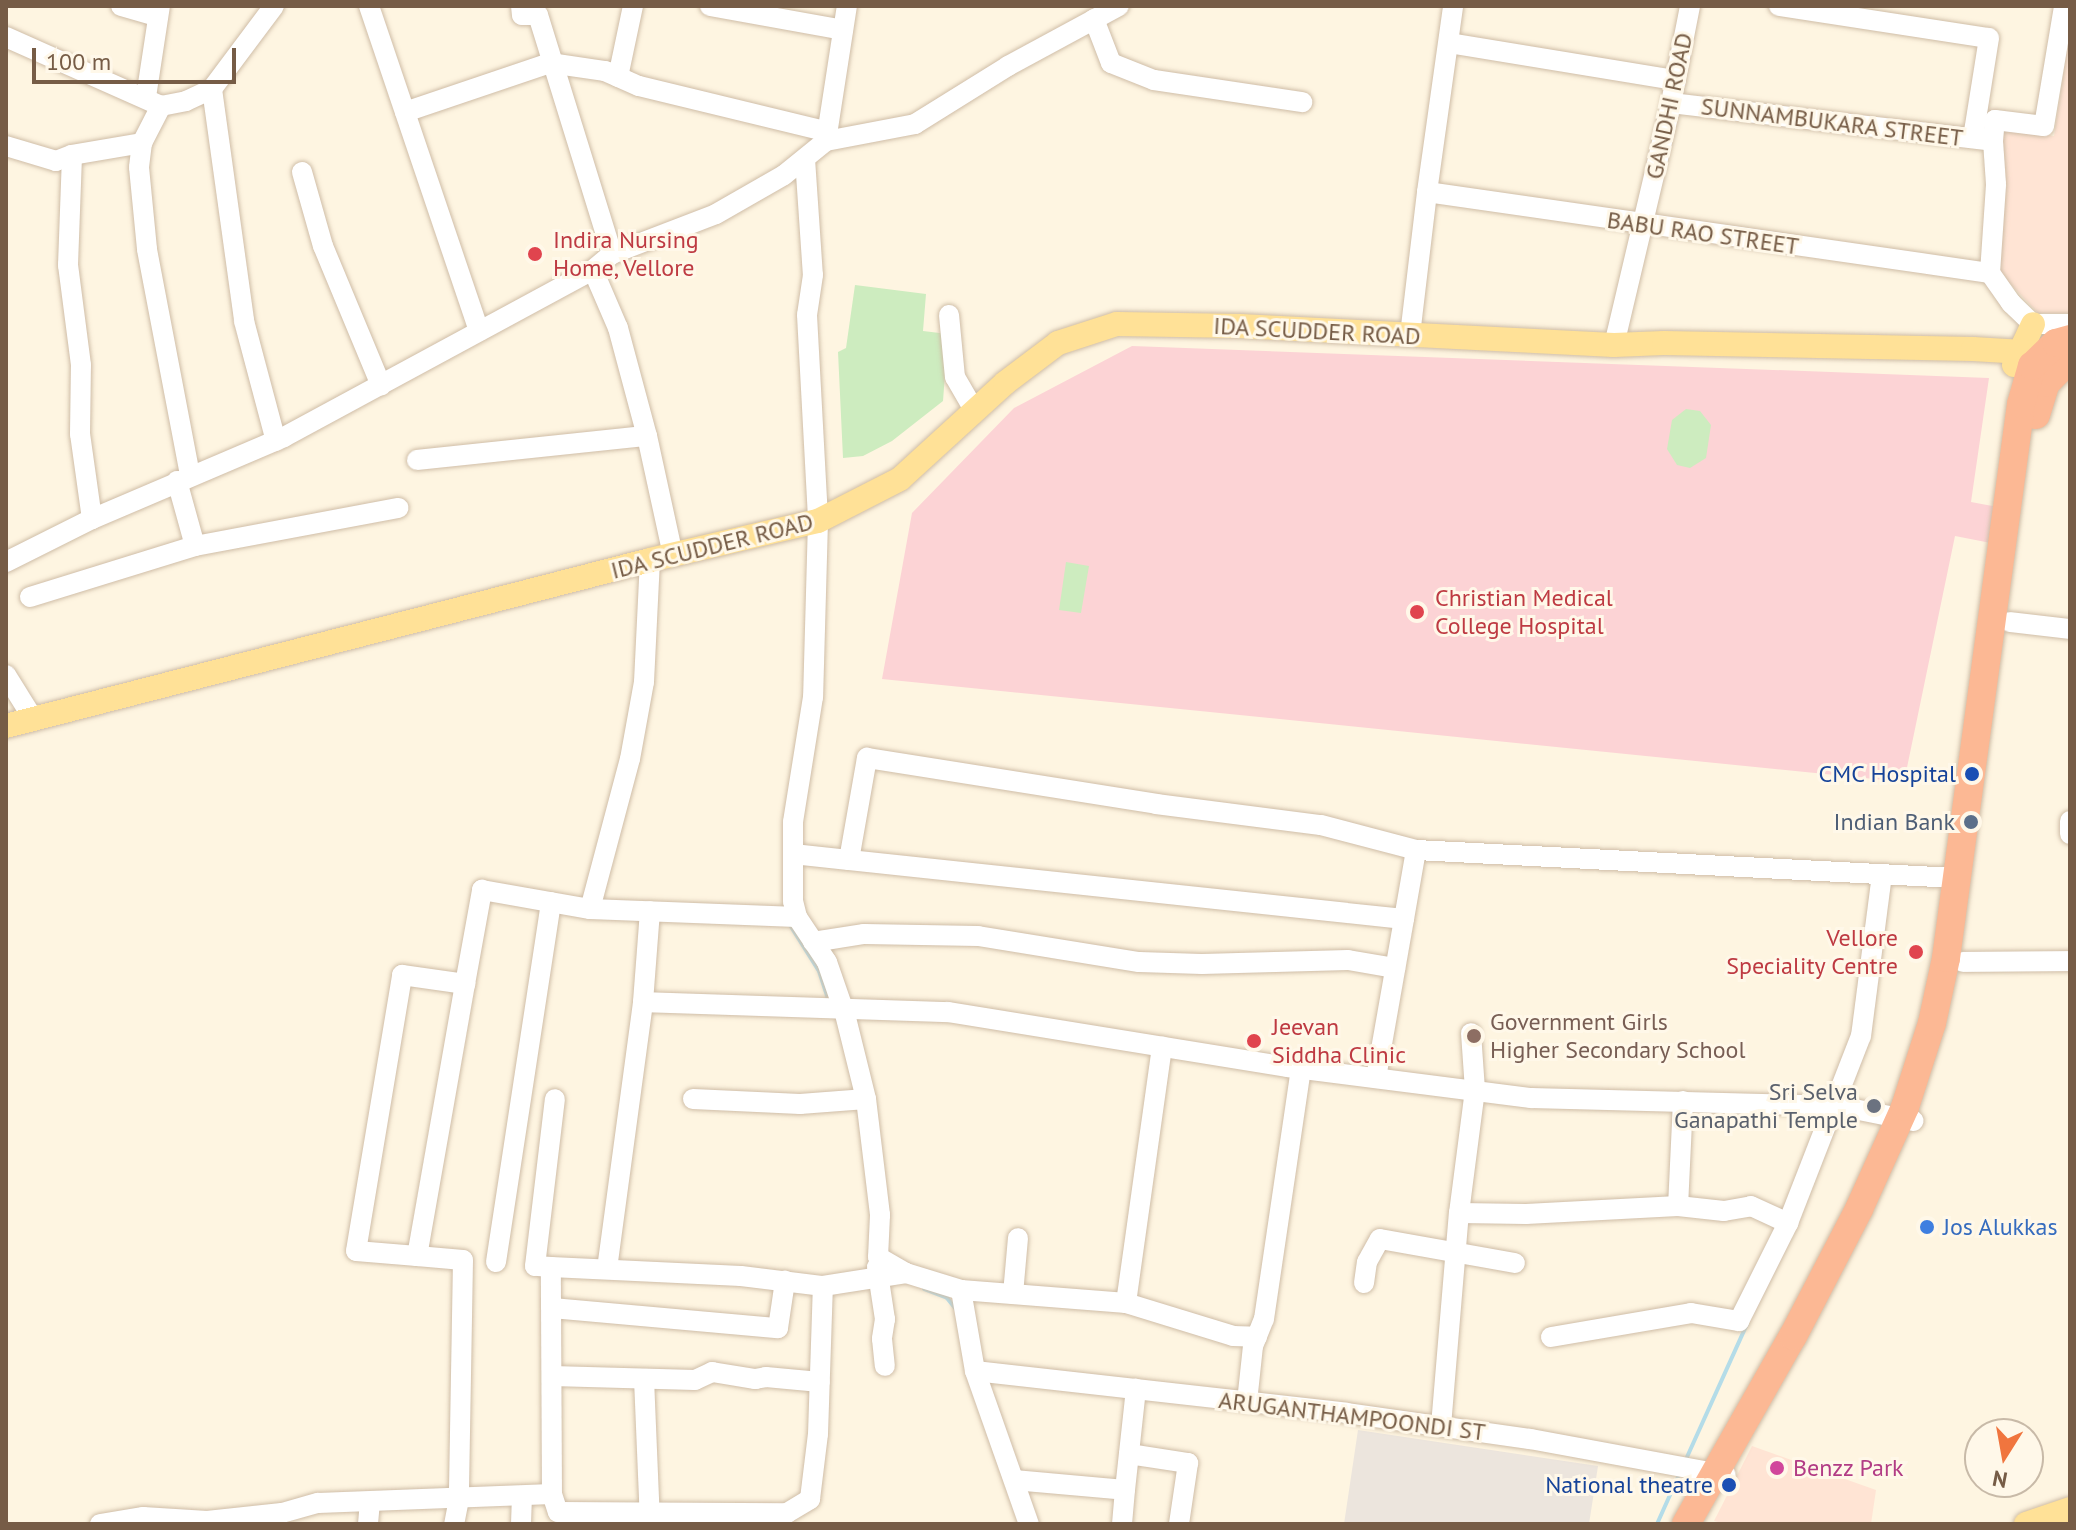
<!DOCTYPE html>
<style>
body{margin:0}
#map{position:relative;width:2076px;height:1530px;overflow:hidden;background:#fef5e1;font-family:"PT Sans",sans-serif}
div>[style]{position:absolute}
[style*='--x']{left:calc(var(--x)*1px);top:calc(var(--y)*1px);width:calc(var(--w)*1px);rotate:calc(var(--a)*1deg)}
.commercial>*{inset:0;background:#ffe4d4}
.industrial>*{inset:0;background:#ece5dd}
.medical>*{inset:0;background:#fcd3d5}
.green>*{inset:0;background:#cdecbf}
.stream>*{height:4px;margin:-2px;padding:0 2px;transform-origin:2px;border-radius:2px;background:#b4dce8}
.roads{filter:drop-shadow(0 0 2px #cfbda7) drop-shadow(0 0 2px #cfbda7)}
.minor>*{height:20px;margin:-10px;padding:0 10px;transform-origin:10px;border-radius:10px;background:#fff}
.major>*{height:24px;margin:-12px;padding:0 12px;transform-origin:12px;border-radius:12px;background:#ffe197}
.highway>*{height:28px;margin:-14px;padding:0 14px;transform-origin:14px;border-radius:14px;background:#fcb894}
.dots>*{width:22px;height:22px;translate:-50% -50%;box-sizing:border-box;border:4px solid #fff8e9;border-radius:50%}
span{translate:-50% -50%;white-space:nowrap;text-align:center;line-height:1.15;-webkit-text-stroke:6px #fff8e9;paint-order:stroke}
.street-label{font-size:24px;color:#765c46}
.health-label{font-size:24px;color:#be3a42}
.left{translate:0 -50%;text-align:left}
.right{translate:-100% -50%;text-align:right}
.transit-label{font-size:24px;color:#164399}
.service-label{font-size:24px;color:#4e5e75}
.education-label{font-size:24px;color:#785e54}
.worship-label{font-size:24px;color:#5b616d}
.shop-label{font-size:24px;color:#366cbe}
.hotel-label{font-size:24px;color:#b23c85}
.frame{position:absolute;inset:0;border:8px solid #765c46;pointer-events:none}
.north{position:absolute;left:1964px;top:1418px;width:80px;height:80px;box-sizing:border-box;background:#fff8e9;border:2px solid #c8baa8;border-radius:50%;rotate:191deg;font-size:22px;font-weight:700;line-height:32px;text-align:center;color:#765c46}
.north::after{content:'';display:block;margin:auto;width:28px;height:36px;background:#f0753e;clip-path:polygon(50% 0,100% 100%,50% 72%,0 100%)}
.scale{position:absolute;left:32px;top:48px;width:204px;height:36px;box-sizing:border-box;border:4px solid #765c46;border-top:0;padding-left:10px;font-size:24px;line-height:28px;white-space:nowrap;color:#765c46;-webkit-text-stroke:6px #fff8e9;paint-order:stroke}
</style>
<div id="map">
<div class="commercial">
<div style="clip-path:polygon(2070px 30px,2070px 313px,2038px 313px,1998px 271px,2002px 129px,2054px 136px)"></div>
<div style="clip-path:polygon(1752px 1446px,1876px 1490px,1871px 1524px,1726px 1524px,1714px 1521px)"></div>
</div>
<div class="industrial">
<div style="clip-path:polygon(1358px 1430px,1598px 1466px,1589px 1524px,1344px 1524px)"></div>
</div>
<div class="medical">
<div style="clip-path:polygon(1132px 346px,1989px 378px,1971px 502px,2003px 508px,1996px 544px,1955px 536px,1904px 782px,882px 679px,912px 513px,1014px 408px)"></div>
</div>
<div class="green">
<div style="clip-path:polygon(855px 285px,926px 294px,923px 331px,948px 334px,943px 401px,892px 441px,863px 456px,843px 458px,838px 352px,846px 348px)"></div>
<div style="clip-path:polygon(1686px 409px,1700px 411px,1711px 425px,1706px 458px,1690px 468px,1677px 465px,1667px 449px,1672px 420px)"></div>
<div style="clip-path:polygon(1066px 562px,1089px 566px,1081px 613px,1059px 610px)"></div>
</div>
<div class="stream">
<div style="--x:790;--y:925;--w:54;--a:57.8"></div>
<div style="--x:819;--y:971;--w:33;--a:72"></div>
<div style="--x:924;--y:1289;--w:25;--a:21"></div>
<div style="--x:947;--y:1298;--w:14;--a:51"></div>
<div style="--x:1687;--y:1457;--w:146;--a:-65.7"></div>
<div style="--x:1657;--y:1524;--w:51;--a:-65.9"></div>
</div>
<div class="roads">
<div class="minor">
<div style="--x:121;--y:6;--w:37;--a:16"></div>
<div style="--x:274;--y:6;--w:104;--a:126.8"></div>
<div style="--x:212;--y:89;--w:234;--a:82.1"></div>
<div style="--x:244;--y:321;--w:124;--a:75.1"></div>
<div style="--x:369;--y:6;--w:343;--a:71.3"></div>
<div style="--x:521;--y:6;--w:9;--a:84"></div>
<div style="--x:522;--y:15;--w:16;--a:0"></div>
<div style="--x:538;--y:15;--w:250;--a:72.8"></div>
<div style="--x:710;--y:6;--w:135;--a:10.2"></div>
<div style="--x:1779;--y:6;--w:212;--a:8.7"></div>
<div style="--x:1989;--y:38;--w:101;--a:99.1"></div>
<div style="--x:1094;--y:19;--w:47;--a:68.9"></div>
<div style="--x:1111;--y:63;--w:46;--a:21.6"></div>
<div style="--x:1154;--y:80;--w:150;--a:8.5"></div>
<div style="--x:6;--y:37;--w:170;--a:24"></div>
<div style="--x:1449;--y:43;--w:230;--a:9.3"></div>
<div style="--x:618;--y:77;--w:73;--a:-78.1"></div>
<div style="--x:146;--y:97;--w:92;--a:-81.3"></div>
<div style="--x:1671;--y:103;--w:324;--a:6.7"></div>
<div style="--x:1993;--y:141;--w:21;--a:-85"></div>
<div style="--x:1995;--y:120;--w:49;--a:7"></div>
<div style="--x:2044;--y:126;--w:122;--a:-80.5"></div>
<div style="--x:405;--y:112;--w:153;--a:-18.7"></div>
<div style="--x:550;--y:63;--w:56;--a:8.3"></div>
<div style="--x:605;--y:71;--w:37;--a:24"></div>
<div style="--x:639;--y:86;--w:191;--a:13.6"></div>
<div style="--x:826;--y:141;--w:137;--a:-81.2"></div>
<div style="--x:6;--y:146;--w:52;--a:16.7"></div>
<div style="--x:56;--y:161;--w:17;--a:-21"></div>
<div style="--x:805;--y:159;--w:116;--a:86.1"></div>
<div style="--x:813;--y:275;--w:40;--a:98.5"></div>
<div style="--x:807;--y:315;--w:206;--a:86.9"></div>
<div style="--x:818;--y:521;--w:176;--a:91.6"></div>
<div style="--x:813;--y:697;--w:127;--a:99.1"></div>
<div style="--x:793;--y:822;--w:79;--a:90"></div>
<div style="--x:793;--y:901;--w:16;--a:76"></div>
<div style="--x:797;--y:917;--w:54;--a:56.3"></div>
<div style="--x:827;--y:962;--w:55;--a:70.9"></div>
<div style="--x:845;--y:1014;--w:88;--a:76.1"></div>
<div style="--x:866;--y:1099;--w:117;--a:83.1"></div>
<div style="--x:880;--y:1215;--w:42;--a:92.7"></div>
<div style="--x:878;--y:1257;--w:32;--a:30"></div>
<div style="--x:906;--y:1273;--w:58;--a:17.2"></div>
<div style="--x:961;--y:1290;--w:82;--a:80.2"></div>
<div style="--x:975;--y:1371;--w:162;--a:70.6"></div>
<div style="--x:302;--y:172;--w:77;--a:74.2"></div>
<div style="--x:323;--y:246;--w:151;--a:67.4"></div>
<div style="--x:1427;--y:192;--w:188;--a:-82"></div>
<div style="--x:593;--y:270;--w:63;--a:66.7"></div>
<div style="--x:618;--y:328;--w:112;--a:75"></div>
<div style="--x:647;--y:436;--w:122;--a:77.7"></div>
<div style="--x:1990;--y:273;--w:37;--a:55"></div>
<div style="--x:2011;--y:303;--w:30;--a:44"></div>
<div style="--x:2033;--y:324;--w:37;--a:0"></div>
<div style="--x:949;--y:315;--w:62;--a:84.5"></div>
<div style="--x:955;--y:377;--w:39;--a:60"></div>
<div style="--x:1410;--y:335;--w:144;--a:-83.2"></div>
<div style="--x:1427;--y:192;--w:569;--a:8.19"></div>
<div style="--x:1990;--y:273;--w:89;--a:-86.1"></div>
<div style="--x:1996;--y:184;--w:43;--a:-94"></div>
<div style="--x:1614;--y:345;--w:249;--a:-76.7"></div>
<div style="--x:1671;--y:103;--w:99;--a:-78.9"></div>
<div style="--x:417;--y:460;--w:231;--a:-6"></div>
<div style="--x:190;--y:475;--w:230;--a:-100.8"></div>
<div style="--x:147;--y:249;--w:82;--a:-95.6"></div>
<div style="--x:139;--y:167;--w:24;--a:-83"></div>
<div style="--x:142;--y:143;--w:42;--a:-62.8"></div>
<div style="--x:161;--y:106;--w:25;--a:-11"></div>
<div style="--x:186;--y:101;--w:29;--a:-25"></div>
<div style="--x:177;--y:481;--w:67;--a:74.5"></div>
<div style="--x:92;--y:519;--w:86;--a:-98"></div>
<div style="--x:80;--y:434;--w:69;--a:-89.2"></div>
<div style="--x:81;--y:365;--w:101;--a:-97.4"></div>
<div style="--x:68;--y:265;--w:110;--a:-87.9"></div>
<div style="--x:72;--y:155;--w:71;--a:-9.7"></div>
<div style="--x:6;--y:562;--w:96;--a:-26.6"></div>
<div style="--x:92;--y:519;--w:209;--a:-23.1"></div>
<div style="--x:284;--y:437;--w:351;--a:-28.4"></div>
<div style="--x:593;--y:270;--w:25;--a:-40"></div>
<div style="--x:612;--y:254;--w:111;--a:-21"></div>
<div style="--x:716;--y:214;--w:78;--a:-29.8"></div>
<div style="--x:784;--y:175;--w:54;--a:-39"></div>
<div style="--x:826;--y:141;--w:91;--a:-10.8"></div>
<div style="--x:915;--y:124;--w:110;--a:-31.9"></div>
<div style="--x:1008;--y:66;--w:126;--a:-28.4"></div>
<div style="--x:30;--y:597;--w:173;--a:-17.2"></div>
<div style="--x:195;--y:546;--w:207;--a:-10.6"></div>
<div style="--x:2010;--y:622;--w:60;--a:6.7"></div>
<div style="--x:6;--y:675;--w:49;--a:58.2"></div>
<div style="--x:2070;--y:821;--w:13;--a:90"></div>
<div style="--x:793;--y:854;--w:56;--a:6.1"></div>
<div style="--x:849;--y:860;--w:104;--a:-80"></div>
<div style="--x:867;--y:758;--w:293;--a:9"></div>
<div style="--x:1156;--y:804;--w:166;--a:7.3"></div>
<div style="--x:1321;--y:825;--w:98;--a:14.7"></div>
<div style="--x:1416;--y:850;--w:541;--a:2.97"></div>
<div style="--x:849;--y:860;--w:558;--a:6.07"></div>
<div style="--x:1404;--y:919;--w:70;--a:-80.1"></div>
<div style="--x:590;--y:909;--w:207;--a:2.2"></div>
<div style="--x:813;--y:942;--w:52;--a:-8.9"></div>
<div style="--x:864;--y:934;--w:114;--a:1"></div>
<div style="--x:978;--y:936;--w:163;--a:9.2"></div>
<div style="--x:1139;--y:962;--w:63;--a:1.8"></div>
<div style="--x:1202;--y:964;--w:146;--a:-1.6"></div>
<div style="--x:1348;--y:960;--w:48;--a:9.7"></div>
<div style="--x:1963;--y:962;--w:107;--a:-0.5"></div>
<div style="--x:465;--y:984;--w:276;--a:100"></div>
<div style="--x:417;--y:1256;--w:61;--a:-175.3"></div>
<div style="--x:356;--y:1251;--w:280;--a:-80.5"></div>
<div style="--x:402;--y:975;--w:64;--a:8.1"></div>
<div style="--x:465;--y:984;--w:96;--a:-79.7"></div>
<div style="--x:482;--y:890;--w:110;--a:10"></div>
<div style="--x:590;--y:909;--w:155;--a:-75.1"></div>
<div style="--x:630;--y:759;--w:78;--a:-79.7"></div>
<div style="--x:644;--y:682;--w:122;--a:-87.2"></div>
<div style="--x:643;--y:1002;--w:305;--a:1.9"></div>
<div style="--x:948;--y:1012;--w:344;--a:9.2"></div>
<div style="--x:1288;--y:1067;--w:245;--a:7.3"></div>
<div style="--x:1531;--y:1098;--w:308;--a:1.5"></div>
<div style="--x:1839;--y:1106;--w:76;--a:11.3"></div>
<div style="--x:1376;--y:1078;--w:161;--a:-80"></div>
<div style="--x:693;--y:1099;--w:107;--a:2.7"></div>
<div style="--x:800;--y:1104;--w:66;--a:-4.3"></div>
<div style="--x:1683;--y:1101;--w:105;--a:92.7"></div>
<div style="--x:1678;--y:1206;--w:46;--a:6.2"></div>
<div style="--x:1724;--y:1211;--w:27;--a:-10"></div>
<div style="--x:1751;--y:1206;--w:41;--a:24.7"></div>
<div style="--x:1459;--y:1213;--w:67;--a:0.9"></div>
<div style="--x:1526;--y:1214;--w:152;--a:-3"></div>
<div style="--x:417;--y:1256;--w:46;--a:5"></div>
<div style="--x:463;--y:1260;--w:239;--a:91"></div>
<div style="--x:459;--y:1499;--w:25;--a:101"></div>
<div style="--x:496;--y:1262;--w:364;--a:-81.3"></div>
<div style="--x:551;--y:1267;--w:16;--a:-176"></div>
<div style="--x:535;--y:1266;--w:168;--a:-83.2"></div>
<div style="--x:877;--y:1267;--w:53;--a:81.3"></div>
<div style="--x:885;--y:1319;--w:20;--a:99"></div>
<div style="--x:882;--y:1339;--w:27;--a:84"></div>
<div style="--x:607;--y:1269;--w:269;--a:-82.3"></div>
<div style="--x:643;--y:1002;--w:91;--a:-85.6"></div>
<div style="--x:1364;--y:1283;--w:21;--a:-82"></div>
<div style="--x:1367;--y:1262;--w:26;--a:-61"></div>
<div style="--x:1380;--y:1239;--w:137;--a:10.1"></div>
<div style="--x:961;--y:1290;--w:166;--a:4.5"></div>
<div style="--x:1126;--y:1303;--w:259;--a:-82"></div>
<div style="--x:1013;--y:1294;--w:56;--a:-84.9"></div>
<div style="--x:1126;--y:1303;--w:112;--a:17.1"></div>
<div style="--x:1233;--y:1336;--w:24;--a:2"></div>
<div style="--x:552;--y:1308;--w:227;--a:5.1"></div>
<div style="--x:778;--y:1328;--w:48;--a:-81.5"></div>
<div style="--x:1551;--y:1337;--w:142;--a:-9.7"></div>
<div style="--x:1691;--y:1313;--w:49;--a:9.5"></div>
<div style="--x:1739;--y:1321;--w:110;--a:-63.4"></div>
<div style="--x:1788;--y:1223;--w:201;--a:-68.7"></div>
<div style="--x:1861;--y:1036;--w:163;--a:-82.6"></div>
<div style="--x:975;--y:1371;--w:374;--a:6.4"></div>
<div style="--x:1347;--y:1413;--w:185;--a:8.1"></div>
<div style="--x:1530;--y:1439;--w:199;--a:10.4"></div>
<div style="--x:552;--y:1376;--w:143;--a:1.6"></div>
<div style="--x:695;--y:1380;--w:19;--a:-25"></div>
<div style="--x:712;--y:1372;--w:44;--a:9.2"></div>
<div style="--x:755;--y:1379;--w:11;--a:-10"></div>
<div style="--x:766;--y:1377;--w:54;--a:5.3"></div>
<div style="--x:644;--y:1379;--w:144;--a:87.6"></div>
<div style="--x:1247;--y:1402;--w:56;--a:-83.9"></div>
<div style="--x:1253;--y:1346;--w:29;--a:-68"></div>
<div style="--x:1264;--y:1319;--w:253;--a:-81.6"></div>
<div style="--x:1441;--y:1426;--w:214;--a:-85.2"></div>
<div style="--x:1459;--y:1213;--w:124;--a:-82.6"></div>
<div style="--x:1475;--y:1090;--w:57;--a:-94"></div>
<div style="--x:1129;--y:1454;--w:60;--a:8.7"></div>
<div style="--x:1188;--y:1463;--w:62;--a:98.4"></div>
<div style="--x:1014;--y:1480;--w:111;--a:5.1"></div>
<div style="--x:1125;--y:1490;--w:102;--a:-83.8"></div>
<div style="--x:552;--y:1494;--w:227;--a:-90.3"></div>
<div style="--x:551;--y:1267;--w:190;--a:2.7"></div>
<div style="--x:741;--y:1276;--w:83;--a:7"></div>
<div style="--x:823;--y:1286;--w:84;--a:-8.9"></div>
<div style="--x:100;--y:1524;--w:44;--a:-9.2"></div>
<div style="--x:143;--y:1517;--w:64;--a:3.6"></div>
<div style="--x:207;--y:1521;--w:75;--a:-6.1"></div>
<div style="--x:282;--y:1513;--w:37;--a:-16"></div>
<div style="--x:318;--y:1503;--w:234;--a:-2.2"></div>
<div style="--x:552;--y:1494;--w:19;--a:72"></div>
<div style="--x:558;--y:1512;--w:229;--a:0.3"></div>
<div style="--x:787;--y:1513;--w:27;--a:-31"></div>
<div style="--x:810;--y:1499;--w:65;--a:-83"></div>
<div style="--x:818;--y:1434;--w:148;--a:-88.1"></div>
<div style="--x:368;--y:1524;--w:22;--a:-85"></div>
<div style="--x:521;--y:1524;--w:28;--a:-88"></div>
<div style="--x:1122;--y:1524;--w:34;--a:-85"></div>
</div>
<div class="major">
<div style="--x:2014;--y:365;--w:45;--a:-65.1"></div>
<div style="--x:6;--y:726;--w:665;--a:-14.45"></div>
<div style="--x:650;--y:560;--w:172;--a:-13.1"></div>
<div style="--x:818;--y:521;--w:92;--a:-27.1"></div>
<div style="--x:900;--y:479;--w:142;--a:-42.4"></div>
<div style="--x:1005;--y:383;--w:66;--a:-37"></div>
<div style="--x:1058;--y:343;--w:62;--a:-17.9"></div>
<div style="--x:1117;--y:324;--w:123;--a:0.9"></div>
<div style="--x:1240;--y:326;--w:374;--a:2.9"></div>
<div style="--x:1614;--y:345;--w:50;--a:-2.3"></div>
<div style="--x:1664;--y:343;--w:309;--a:1.1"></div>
<div style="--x:1973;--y:349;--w:84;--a:3.4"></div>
<div style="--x:2026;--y:1524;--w:46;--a:-18.8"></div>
</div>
<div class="highway">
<div style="--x:2036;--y:415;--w:34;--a:-73"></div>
<div style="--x:2046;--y:383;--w:34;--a:-45"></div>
<div style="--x:1686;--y:1524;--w:216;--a:-60.4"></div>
<div style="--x:1793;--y:1336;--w:143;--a:-62.5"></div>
<div style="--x:1859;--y:1209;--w:112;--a:-65.7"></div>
<div style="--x:1905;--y:1107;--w:88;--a:-72.2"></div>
<div style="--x:1932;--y:1023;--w:66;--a:-77.8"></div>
<div style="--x:1946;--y:958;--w:559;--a:-82.29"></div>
<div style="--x:2021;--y:404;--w:40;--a:-74"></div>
<div style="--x:2032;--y:366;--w:33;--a:-44"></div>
<div style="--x:2056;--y:343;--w:15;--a:-16"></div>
</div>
</div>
<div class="dots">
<div style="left:535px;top:254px;background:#e0444e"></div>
<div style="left:1417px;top:612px;background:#e0444e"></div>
<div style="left:1972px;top:774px;background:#1a4fb4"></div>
<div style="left:1971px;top:822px;background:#5c6f8a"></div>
<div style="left:1916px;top:952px;background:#e0444e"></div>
<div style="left:1474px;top:1036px;background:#8d6e63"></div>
<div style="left:1254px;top:1041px;background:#e0444e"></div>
<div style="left:1874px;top:1106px;background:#6b7280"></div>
<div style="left:1927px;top:1227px;background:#3f7fe0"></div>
<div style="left:1777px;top:1468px;background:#d1479c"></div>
<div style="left:1729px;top:1485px;background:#1a4fb4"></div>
</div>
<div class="street-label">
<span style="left:1669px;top:106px;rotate:-78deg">GANDHI ROAD</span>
<span style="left:1832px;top:122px;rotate:7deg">SUNNAMBUKARA STREET</span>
<span style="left:1703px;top:233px;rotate:8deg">BABU RAO STREET</span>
<span style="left:1317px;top:331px;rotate:3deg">IDA SCUDDER ROAD</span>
<span style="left:712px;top:546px;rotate:-14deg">IDA SCUDDER ROAD</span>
<span style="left:1352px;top:1416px;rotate:7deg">ARUGANTHAMPOONDI ST</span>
</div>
<div class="health-label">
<span class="left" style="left:553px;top:254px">Indira Nursing<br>Home, Vellore</span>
<span class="left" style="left:1435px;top:612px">Christian Medical<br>College Hospital</span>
<span class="right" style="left:1898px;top:952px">Vellore<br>Speciality Centre</span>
<span class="left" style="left:1272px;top:1041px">Jeevan<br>Siddha Clinic</span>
</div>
<div class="transit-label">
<span class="right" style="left:1956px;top:774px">CMC Hospital</span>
<span class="right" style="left:1713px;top:1485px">National theatre</span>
</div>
<div class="service-label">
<span class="right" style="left:1955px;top:822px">Indian Bank</span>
</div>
<div class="education-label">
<span class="left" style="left:1490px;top:1036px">Government Girls<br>Higher Secondary School</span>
</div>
<div class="worship-label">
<span class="right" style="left:1858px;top:1106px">Sri Selva<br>Ganapathi Temple</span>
</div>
<div class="shop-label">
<span class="left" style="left:1943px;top:1227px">Jos Alukkas</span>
</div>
<div class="hotel-label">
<span class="left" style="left:1793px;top:1468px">Benzz Park</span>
</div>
<div class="frame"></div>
<div class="north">N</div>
<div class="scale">100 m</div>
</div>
